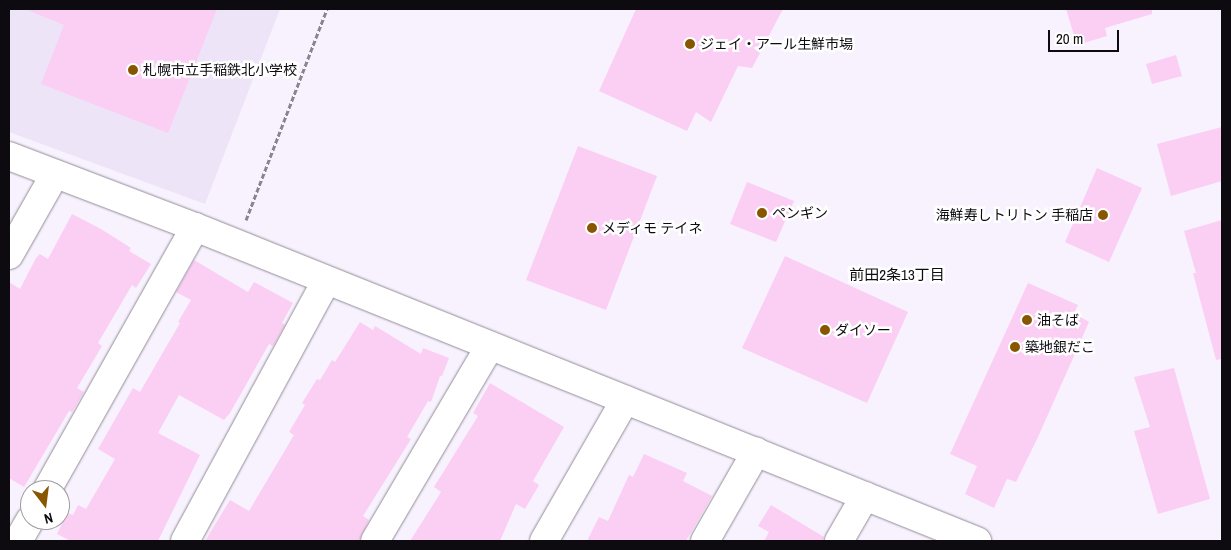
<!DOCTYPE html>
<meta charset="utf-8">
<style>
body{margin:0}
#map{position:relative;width:1231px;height:550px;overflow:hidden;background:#f8f2fe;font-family:"Archivo Narrow","Noto Sans JP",sans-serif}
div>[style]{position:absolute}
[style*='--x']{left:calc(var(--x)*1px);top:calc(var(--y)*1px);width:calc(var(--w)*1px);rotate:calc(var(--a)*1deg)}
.built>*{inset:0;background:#ede4f7}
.building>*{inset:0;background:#fbcef3}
.path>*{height:3px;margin-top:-1.5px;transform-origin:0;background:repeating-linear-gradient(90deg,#89858d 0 5px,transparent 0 7.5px)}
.roads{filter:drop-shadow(0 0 1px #928c97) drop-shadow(0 0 1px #928c97)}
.minor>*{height:28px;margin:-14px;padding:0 14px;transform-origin:14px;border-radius:14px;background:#fff}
.dots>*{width:14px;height:14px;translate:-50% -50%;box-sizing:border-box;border:2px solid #fff;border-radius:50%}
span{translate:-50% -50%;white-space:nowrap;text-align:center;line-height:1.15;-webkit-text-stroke:5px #fff;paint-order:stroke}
.poi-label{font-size:14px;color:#0d0b0f}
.left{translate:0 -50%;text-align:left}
.right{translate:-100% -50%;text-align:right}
.neighbourhood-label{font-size:15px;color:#0d0b0f}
.frame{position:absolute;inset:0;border:10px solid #0d0b0f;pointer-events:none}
.north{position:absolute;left:20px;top:480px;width:50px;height:50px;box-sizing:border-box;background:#fff;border:1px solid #9e9d9f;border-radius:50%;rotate:165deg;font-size:14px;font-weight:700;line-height:20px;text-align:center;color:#0d0b0f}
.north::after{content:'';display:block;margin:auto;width:18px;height:22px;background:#895600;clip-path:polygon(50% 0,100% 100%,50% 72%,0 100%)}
.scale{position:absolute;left:1048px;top:30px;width:71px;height:22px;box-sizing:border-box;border:2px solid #0d0b0f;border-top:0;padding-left:6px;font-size:15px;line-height:18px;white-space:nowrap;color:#0d0b0f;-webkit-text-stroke:4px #fff;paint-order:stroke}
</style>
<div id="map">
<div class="built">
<div style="clip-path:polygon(9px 9px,280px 9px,205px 204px,9px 132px)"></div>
</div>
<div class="building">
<div style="clip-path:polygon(25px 9px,217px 9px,168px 133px,41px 84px,64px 25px)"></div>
<div style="clip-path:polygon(636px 9px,783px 9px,752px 68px,738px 66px,711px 122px,696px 112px,687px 131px,599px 91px)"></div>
<div style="clip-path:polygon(1066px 9px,1152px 9px,1152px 14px,1105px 28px,1107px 36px,1077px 45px)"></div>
<div style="clip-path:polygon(1176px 55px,1182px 76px,1152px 84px,1146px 64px)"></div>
<div style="clip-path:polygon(1222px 127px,1222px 181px,1171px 196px,1157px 144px)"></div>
<div style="clip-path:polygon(578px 146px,657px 176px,606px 310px,526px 280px)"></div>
<div style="clip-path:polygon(1097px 168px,1142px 188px,1109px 262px,1065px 242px)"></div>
<div style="clip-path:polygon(747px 182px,794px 201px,776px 242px,730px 224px)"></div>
<div style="clip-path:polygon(72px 214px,101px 229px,131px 248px,129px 251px,151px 264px,136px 288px,132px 285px,98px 343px,102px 346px,77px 388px,84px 392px,72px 412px,69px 411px,24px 487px,9px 478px,9px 282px,20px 289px,36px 258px,40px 254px,48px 259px)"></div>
<div style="clip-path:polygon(1222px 220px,1222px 359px,1216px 360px,1193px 273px,1196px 273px,1184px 231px)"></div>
<div style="clip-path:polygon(785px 256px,908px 312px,867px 403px,742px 348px)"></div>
<div style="clip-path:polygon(194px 260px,248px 292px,254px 282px,293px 303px,282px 323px,285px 325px,273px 346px,269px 344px,230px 413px,224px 420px,179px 395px,158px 433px,200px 455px,158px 541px,71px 541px,57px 534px,67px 513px,73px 515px,78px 505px,86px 509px,115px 459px,98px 449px,133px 388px,140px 392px,180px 323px,178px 322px,191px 300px,176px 292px)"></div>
<div style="clip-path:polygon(1028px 283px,1078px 305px,1074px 313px,1089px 322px,1038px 437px,1016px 482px,1007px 479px,994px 508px,965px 494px,977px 466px,950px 454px)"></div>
<div style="clip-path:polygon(360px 322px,373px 330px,375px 326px,421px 354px,423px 348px,449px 358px,442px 376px,440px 376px,431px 402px,428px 401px,407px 437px,411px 439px,363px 516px,369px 520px,359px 541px,205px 541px,230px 500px,249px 511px,294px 435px,289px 432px,305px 405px,302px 403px,317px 379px,320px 380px,332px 360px,335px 362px)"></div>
<div style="clip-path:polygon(1174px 368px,1210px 499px,1158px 514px,1134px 431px,1150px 427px,1134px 377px)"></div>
<div style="clip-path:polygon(490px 383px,564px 427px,533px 481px,539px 485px,525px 509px,516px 504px,500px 541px,410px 541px,441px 492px,434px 487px,478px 416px,473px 413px)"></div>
<div style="clip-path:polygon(644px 454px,687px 473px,683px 481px,712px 496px,686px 541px,587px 541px,599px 517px,608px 521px,629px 475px,633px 477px)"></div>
<div style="clip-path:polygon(771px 505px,824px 537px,823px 541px,764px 541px,769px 532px,758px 526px)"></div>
</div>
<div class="path">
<div style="--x:246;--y:220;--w:226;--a:-69"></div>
</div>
<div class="roads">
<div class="minor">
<div style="--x:9;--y:156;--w:199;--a:20.9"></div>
<div style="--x:195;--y:227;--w:843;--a:21.88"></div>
<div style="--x:9;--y:255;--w:93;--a:-60.4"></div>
<div style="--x:47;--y:490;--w:302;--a:-60.6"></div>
<div style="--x:18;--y:541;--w:24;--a:-60"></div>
<div style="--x:185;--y:541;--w:296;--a:-61.5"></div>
<div style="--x:375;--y:541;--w:226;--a:-59.5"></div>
<div style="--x:544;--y:541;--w:163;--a:-60.1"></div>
<div style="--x:705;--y:541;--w:103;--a:-60.2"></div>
<div style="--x:839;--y:541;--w:52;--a:-60"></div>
</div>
</div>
<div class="dots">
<div style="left:690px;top:44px;background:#895600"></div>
<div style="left:133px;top:70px;background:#895600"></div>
<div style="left:762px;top:213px;background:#895600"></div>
<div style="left:1103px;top:215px;background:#895600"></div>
<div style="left:592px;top:228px;background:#895600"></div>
<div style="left:1027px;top:320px;background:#895600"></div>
<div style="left:825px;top:330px;background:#895600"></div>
<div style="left:1015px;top:347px;background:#895600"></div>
</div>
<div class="poi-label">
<span class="left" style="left:700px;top:44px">ジェイ・アール生鮮市場</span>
<span class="left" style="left:143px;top:70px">札幌市立手稲鉄北小学校</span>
<span class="left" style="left:772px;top:213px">ペンギン</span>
<span class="right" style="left:1093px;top:215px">海鮮寿しトリトン 手稲店</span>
<span class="left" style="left:602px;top:228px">メディモ テイネ</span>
<span class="left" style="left:1037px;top:320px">油そば</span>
<span class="left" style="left:835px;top:330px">ダイソー</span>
<span class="left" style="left:1025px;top:347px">築地銀だこ</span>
</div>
<div class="neighbourhood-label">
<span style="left:897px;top:275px">前田2条13丁目</span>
</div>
<div class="frame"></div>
<div class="north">N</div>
<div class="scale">20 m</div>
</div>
